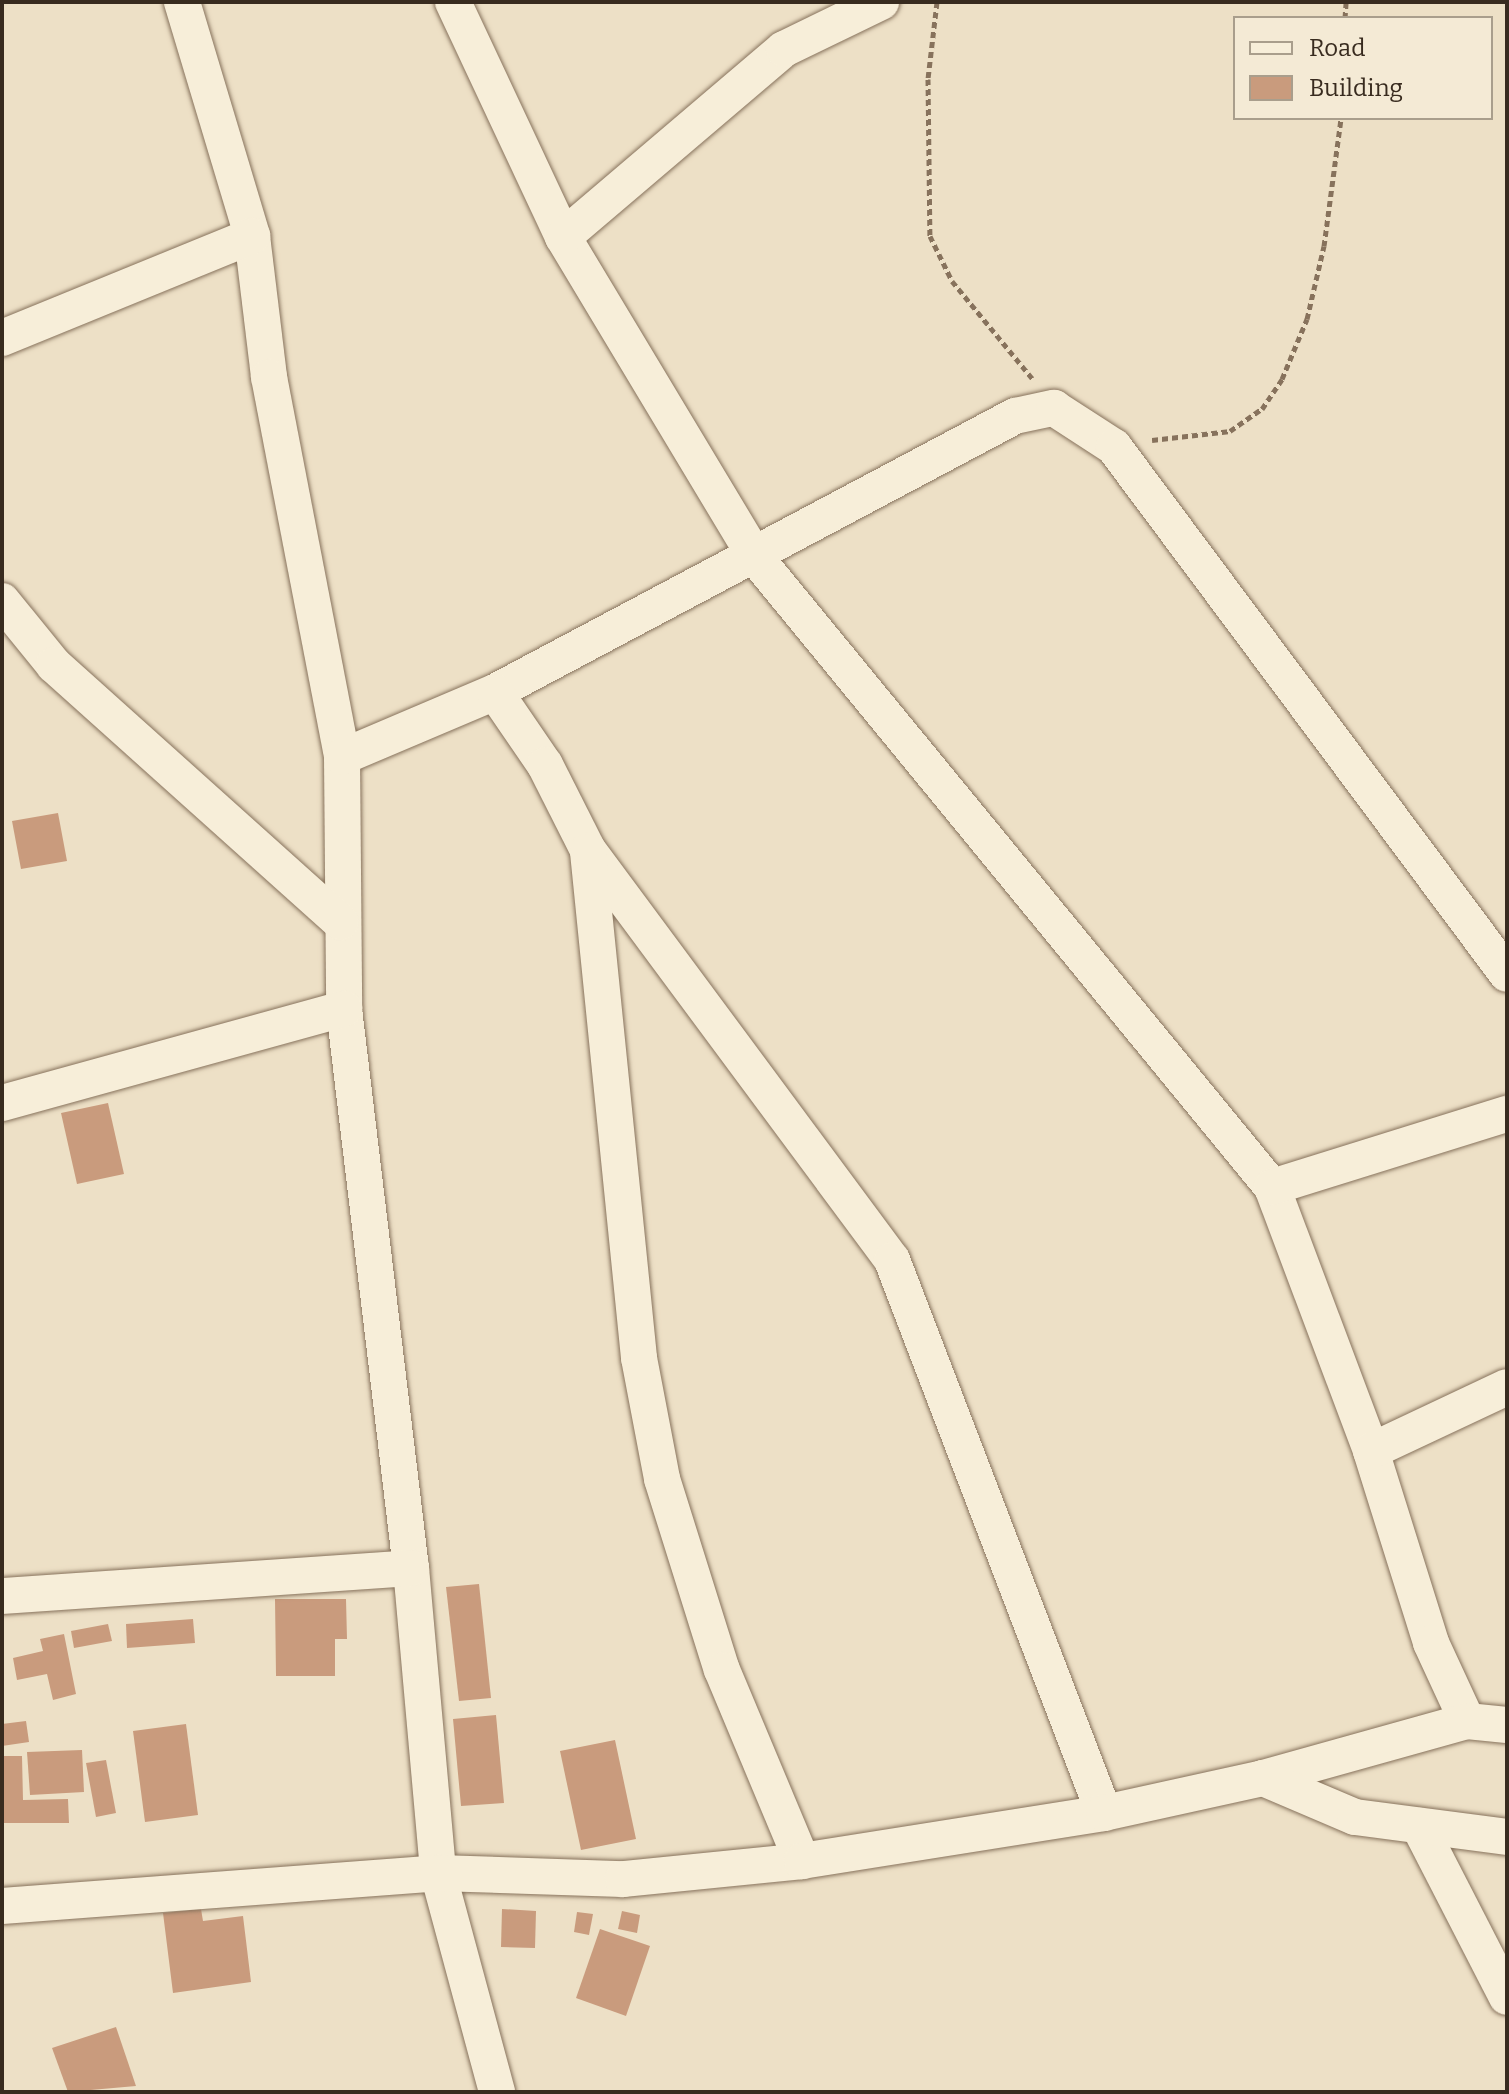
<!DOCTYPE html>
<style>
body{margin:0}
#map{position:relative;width:1509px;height:2094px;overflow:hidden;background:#ede0c6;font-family:Bitter,serif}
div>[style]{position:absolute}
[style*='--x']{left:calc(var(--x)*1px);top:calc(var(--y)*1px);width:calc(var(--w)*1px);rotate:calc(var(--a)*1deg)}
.building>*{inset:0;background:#c99b7d}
.path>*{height:5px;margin-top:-2.5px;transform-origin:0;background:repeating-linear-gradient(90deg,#87725c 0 6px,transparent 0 10px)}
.roads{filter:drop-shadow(0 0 2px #87725c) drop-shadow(0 0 2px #87725c)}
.street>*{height:36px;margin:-18px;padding:0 18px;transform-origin:18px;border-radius:18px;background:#f7eed9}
span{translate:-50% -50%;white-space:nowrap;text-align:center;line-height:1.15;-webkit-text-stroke:8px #f4ead5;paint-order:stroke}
.frame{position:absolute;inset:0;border:4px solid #382b1f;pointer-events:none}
.legend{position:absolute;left:1233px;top:16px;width:260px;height:104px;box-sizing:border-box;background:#f4ead5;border:2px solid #a99e8c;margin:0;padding:10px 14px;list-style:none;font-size:24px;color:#382b1f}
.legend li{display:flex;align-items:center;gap:16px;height:40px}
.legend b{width:40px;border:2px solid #a99e8c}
</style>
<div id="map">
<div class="building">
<div style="clip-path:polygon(58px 813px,67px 861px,21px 869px,12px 821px)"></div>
<div style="clip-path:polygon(108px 1103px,124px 1174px,77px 1184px,61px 1113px)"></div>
<div style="clip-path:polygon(479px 1584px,491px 1698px,459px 1701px,446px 1587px)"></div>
<div style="clip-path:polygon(275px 1599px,346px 1599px,347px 1639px,335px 1639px,335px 1676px,276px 1676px)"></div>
<div style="clip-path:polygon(193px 1619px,195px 1643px,127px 1648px,126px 1624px)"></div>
<div style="clip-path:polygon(108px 1624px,112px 1641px,74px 1648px,71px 1631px)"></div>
<div style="clip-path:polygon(64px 1634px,76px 1694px,53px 1700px,47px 1674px,17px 1680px,13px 1658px,43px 1651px,40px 1639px)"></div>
<div style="clip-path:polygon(496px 1715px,504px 1803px,461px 1806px,453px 1719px)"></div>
<div style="clip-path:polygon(26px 1721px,29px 1742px,2px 1746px,2px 1724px)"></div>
<div style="clip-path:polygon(186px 1724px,198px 1815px,145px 1822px,133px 1731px)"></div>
<div style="clip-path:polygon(615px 1740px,636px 1839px,581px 1850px,560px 1751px)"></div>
<div style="clip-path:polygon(82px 1750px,84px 1792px,30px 1795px,27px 1752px)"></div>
<div style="clip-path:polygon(2px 1756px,22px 1756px,23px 1800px,68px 1799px,69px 1823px,2px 1823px)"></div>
<div style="clip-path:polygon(106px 1760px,116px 1813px,96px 1817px,86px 1763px)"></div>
<div style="clip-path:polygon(201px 1909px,203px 1921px,243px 1916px,251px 1982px,173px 1993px,163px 1913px)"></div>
<div style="clip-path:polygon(502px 1909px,536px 1911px,535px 1948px,501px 1947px)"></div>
<div style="clip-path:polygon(622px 1911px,640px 1915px,637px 1933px,618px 1929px)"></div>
<div style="clip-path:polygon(577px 1912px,593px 1914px,589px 1935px,574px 1932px)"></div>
<div style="clip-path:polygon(600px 1929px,650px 1946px,626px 2016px,576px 1998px)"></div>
<div style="clip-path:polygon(116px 2027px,136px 2086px,68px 2092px,52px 2048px)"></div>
</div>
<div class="path">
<div style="--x:937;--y:2;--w:78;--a:96.7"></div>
<div style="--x:928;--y:79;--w:157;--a:89.3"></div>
<div style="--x:930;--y:236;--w:50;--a:63.9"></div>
<div style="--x:952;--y:281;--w:126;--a:50.5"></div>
<div style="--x:1345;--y:18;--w:16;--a:-86"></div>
<div style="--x:1152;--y:440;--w:79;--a:-6.6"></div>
<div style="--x:1230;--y:431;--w:39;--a:-35"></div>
<div style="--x:1262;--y:409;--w:36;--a:-56"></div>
<div style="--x:1282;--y:379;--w:65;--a:-67.4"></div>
<div style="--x:1307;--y:319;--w:75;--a:-76.9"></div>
<div style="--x:1324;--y:246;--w:129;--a:-82.4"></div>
</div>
<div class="roads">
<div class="street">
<div style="--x:182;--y:2;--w:244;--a:73.3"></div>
<div style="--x:252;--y:236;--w:142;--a:83.1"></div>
<div style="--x:269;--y:377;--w:387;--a:79.1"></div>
<div style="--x:342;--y:757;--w:252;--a:89.5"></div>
<div style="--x:344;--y:1009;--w:563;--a:83.17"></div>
<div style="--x:411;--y:1568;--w:306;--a:84.9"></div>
<div style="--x:438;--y:1873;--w:227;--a:74.9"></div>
<div style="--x:453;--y:2;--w:259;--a:64.9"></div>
<div style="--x:563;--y:237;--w:375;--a:59"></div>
<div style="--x:756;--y:558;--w:814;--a:50.64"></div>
<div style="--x:1272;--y:1187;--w:282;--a:69.4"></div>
<div style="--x:1371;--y:1451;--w:201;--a:72.6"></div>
<div style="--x:1431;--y:1643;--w:86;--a:65.2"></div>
<div style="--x:563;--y:237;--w:290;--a:-40.4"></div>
<div style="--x:784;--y:49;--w:108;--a:-25.9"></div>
<div style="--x:2;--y:338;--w:270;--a:-22.2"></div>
<div style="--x:2;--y:601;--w:82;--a:50.9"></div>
<div style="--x:54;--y:665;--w:385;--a:41.9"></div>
<div style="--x:495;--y:692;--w:589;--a:-27.96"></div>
<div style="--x:1015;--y:416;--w:40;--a:-12"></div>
<div style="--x:1054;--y:408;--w:72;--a:33"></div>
<div style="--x:1114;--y:447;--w:657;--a:53.29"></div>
<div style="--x:342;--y:757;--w:166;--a:-23"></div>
<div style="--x:495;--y:692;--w:88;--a:55.6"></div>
<div style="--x:545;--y:765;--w:95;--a:63.2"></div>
<div style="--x:588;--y:850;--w:510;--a:53.44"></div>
<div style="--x:892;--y:1260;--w:592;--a:69.03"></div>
<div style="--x:588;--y:852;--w:509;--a:84.24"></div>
<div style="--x:639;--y:1358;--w:123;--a:79.2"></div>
<div style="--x:662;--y:1479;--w:200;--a:72.6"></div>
<div style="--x:722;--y:1670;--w:207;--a:67.3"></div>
<div style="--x:2;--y:1103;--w:355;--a:-15.4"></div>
<div style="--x:1272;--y:1187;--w:246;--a:-17.3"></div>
<div style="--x:1371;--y:1451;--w:150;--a:-25.2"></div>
<div style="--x:2;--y:1596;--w:410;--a:-3.9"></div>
<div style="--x:1263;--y:1778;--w:212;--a:-15.6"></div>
<div style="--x:1467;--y:1721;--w:40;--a:5.7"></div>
<div style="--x:1419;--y:1826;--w:192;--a:62.8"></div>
<div style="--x:2;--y:1906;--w:437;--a:-4.3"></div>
<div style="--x:438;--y:1873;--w:185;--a:1.9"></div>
<div style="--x:623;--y:1879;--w:180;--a:-5.7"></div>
<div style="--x:802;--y:1861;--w:306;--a:-9"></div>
<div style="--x:1104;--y:1813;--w:163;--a:-12.4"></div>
<div style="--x:1263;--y:1778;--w:100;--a:23"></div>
<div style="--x:1355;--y:1817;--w:153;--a:7.5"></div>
</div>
</div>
<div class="frame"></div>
<ul class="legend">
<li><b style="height:10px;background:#f7eed9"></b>Road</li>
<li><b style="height:22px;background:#c99b7d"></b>Building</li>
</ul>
</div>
